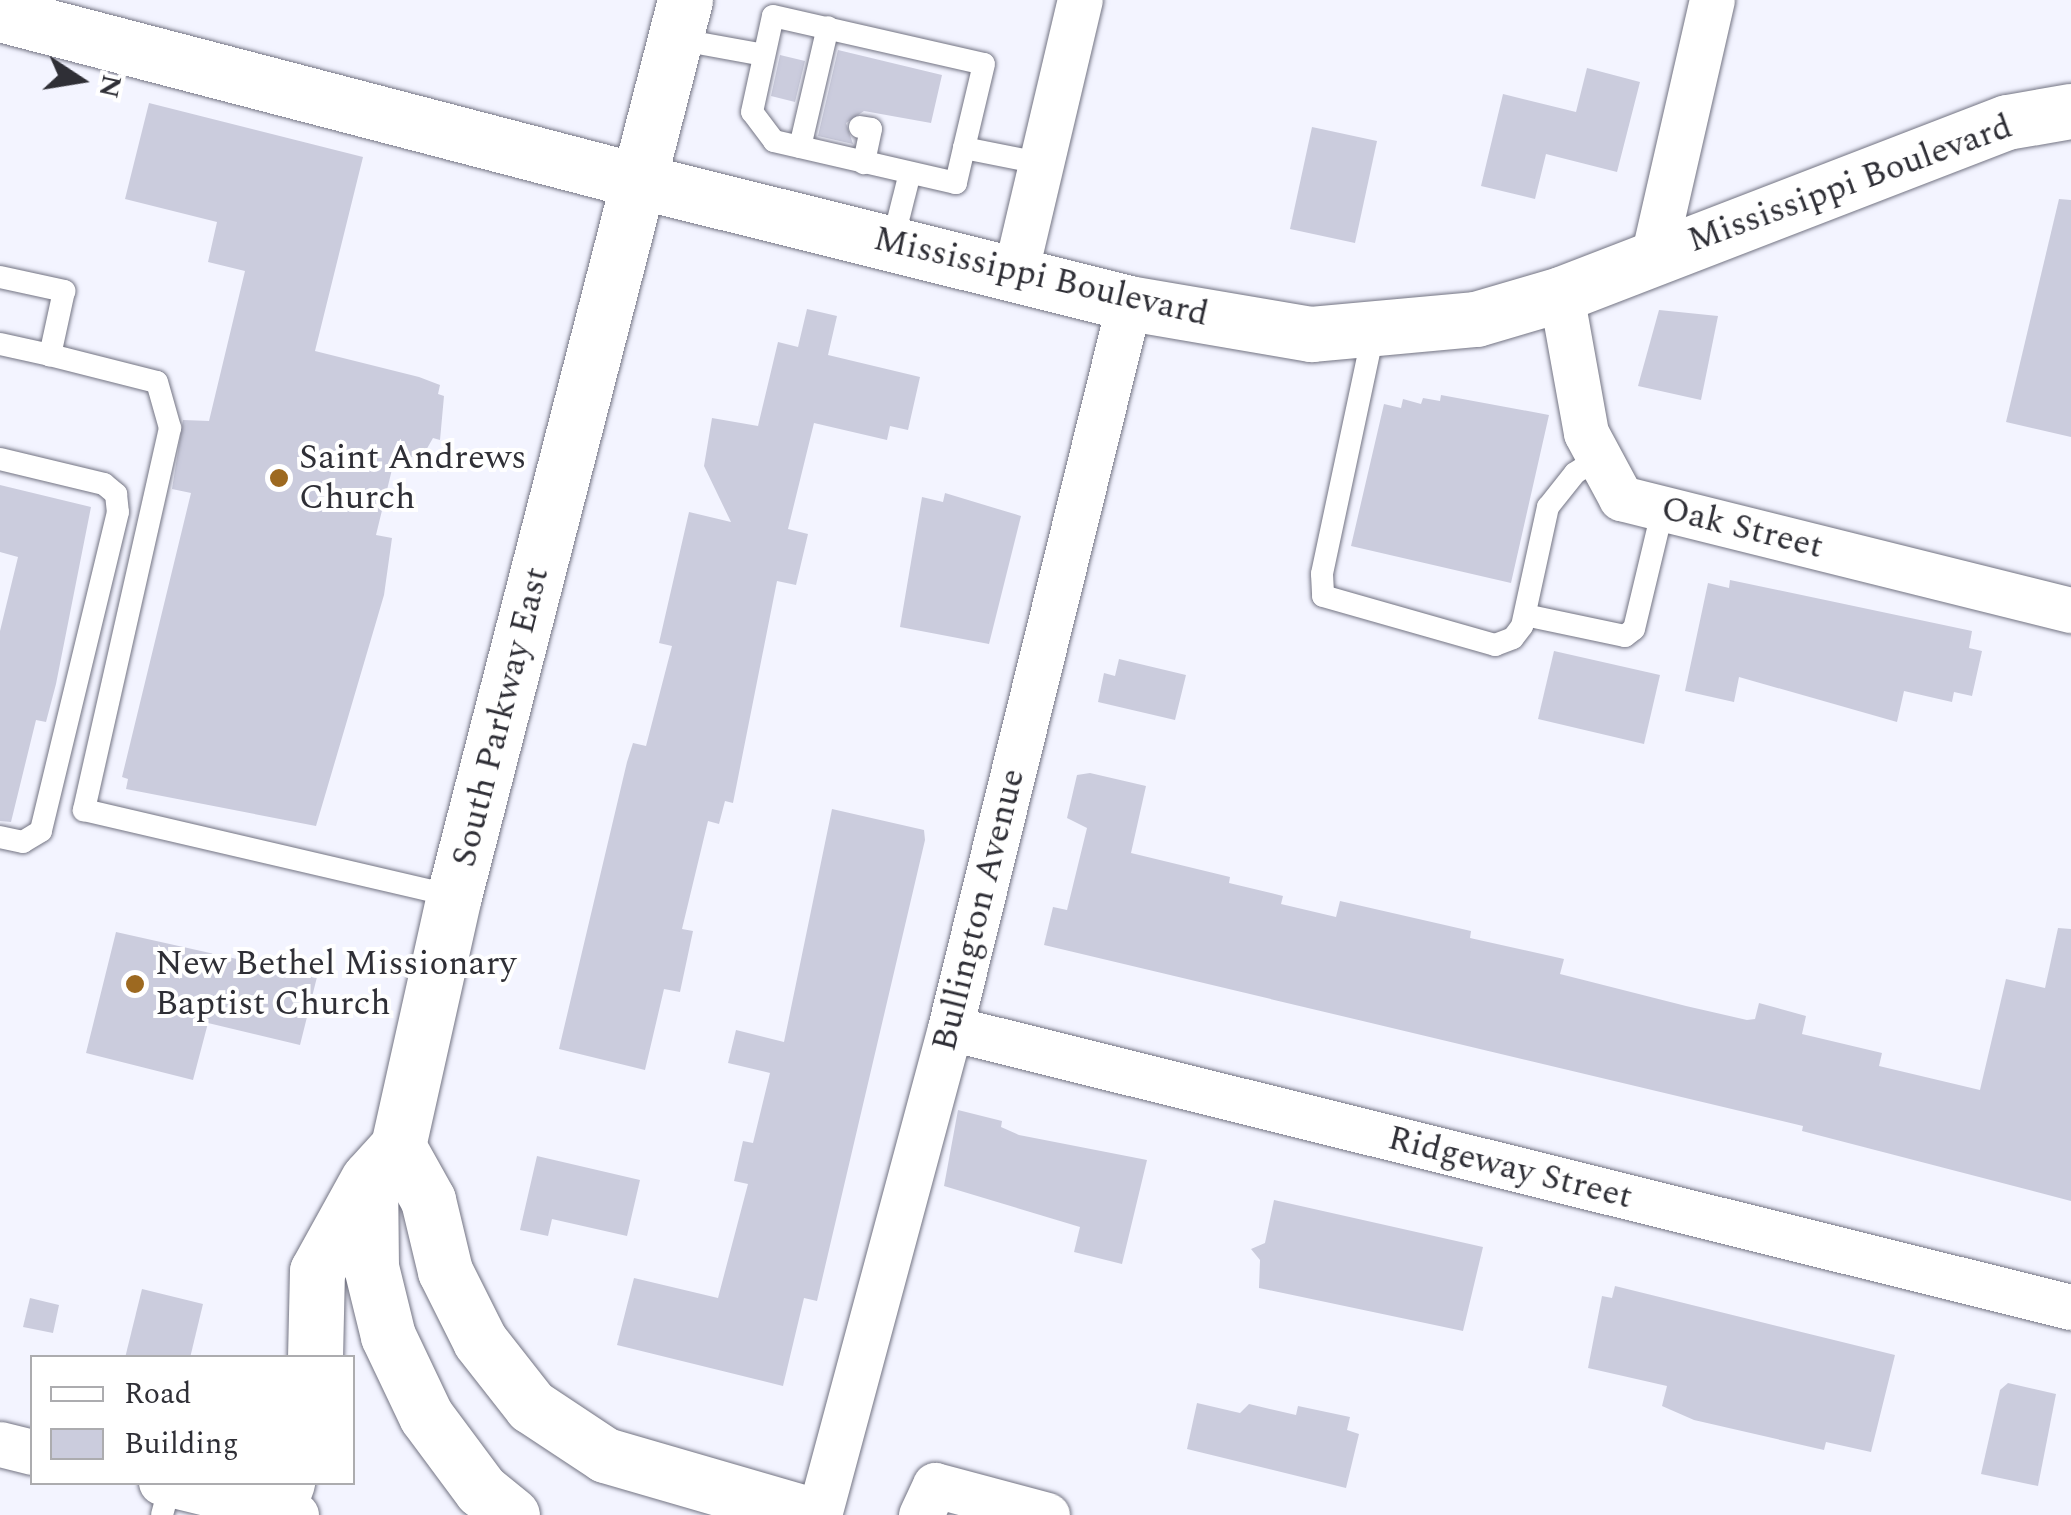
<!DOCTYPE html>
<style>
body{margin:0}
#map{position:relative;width:2071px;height:1515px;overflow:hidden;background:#f3f4ff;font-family:Spectral,serif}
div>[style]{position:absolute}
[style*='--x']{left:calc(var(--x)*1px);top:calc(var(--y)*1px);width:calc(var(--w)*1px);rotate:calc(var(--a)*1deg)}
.building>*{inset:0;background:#cbccdd}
.roads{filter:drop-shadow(0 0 2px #737483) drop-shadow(0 0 2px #737483)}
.service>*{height:22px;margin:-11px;padding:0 11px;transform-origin:11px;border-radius:11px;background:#fff}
.minor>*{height:45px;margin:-22.5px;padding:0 22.5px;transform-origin:22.5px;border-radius:22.5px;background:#fff}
.tertiary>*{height:55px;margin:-27.5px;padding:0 27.5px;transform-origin:27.5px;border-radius:27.5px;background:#fff}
.secondary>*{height:55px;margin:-27.5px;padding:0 27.5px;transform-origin:27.5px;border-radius:27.5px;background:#fff}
.dots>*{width:28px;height:28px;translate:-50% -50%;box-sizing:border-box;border:5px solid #fff;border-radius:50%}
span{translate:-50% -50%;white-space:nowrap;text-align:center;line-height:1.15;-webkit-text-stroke:8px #fff;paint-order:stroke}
.street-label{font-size:35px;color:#2f2f36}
.poi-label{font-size:35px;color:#2f2f36}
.left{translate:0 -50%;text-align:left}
.legend{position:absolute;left:30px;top:1355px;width:325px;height:130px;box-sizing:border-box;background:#fff;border:2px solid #acacaf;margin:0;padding:12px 18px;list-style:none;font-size:30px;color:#2f2f36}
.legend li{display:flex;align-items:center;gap:20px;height:50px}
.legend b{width:50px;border:2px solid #acacaf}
.north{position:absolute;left:30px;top:30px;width:100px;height:100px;-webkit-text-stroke:8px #fff;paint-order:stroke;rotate:102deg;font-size:28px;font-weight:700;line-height:40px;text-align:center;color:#2f2f36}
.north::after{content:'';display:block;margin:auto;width:35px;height:45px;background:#2f2f36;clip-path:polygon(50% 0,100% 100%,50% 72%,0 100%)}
</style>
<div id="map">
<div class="building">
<div style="clip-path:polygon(838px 50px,942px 75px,931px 123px,864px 111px,846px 123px,853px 144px,818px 136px)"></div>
<div style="clip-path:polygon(780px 55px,805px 61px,795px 102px,771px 96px)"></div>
<div style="clip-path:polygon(1587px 68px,1640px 82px,1617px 172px,1546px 154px,1535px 199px,1481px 186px,1503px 94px,1576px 112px)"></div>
<div style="clip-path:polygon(149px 103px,363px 157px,315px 351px,419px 377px,440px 385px,438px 394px,444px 396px,440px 440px,433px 438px,421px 459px,396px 453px,376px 535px,392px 538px,384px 595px,316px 826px,126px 789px,128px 779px,122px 777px,191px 493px,172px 489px,183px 420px,209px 421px,245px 271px,208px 262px,217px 222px,125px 199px)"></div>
<div style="clip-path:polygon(1312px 127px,1377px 141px,1355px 243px,1290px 229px)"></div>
<div style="clip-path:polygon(2059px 199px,2071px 200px,2071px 437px,2006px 422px)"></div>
<div style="clip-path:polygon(807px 309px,837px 316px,828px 355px,920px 377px,908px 430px,890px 426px,887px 440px,814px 423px,788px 529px,808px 534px,796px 585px,777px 581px,733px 803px,725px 801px,719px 824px,708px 821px,682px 929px,693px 931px,680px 992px,664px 989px,645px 1070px,559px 1049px,627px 762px,633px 743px,646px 746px,672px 646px,659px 643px,689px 512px,731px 522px,704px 466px,712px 418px,758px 426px,778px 342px,798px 347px)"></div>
<div style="clip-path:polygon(1659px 310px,1718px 316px,1701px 400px,1638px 386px)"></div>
<div style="clip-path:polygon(1441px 395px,1549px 415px,1511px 583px,1351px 546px,1384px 404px,1401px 408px,1403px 399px,1421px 404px,1423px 398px,1440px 401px)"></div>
<div style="clip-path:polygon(0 485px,91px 507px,56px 684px,46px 722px,36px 720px,11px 822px,0 821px,0 631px,18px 557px,0 552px)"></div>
<div style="clip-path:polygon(945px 493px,1021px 516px,989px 644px,900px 627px,922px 497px,943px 502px)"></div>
<div style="clip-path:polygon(1730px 580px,1972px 631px,1969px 648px,1982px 651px,1972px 696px,1954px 692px,1952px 702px,1904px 691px,1897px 722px,1739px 677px,1734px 702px,1685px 691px,1708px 583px,1729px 588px)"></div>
<div style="clip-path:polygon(1554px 651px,1660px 675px,1644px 744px,1538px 719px)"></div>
<div style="clip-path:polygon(1119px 659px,1186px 675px,1175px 720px,1098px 702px,1104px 673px,1115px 676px)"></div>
<div style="clip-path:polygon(1090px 773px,1146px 786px,1131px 853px,1230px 877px,1229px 883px,1283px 896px,1281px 904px,1336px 917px,1340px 901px,1471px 931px,1470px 938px,1564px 959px,1560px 974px,1686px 1006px,1747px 1020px,1755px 1019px,1759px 1003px,1806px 1016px,1802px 1034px,1882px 1053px,1879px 1066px,1980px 1090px,2006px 979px,2045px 988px,2058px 928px,2071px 929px,2071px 1201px,1802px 1131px,1803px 1126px,1044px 945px,1053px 907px,1067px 910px,1087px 828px,1067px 818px,1077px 775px)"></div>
<div style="clip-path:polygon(832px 809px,924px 830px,925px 840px,817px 1301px,804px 1298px,783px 1386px,617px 1345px,634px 1278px,718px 1298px,748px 1184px,734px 1181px,743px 1141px,753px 1143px,770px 1073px,728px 1063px,736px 1030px,784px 1042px)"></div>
<div style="clip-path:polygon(116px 932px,317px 977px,300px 1045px,208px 1023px,193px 1080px,86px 1053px)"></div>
<div style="clip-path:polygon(958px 1110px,1002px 1121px,1001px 1127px,1019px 1135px,1147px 1160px,1122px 1264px,1074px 1252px,1080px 1227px,944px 1186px)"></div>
<div style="clip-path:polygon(537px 1156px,640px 1180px,627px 1236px,552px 1219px,548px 1236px,520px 1230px)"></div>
<div style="clip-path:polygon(1274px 1200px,1483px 1247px,1463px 1331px,1259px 1288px,1260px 1260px,1251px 1249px,1265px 1243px)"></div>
<div style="clip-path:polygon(1615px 1286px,1895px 1355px,1871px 1452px,1826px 1442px,1824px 1450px,1694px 1420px,1662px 1406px,1667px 1386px,1588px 1368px,1602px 1296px,1612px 1298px)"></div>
<div style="clip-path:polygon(142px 1289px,203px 1304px,190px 1358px,125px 1358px)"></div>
<div style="clip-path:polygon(30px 1298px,59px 1305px,53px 1333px,23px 1327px)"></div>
<div style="clip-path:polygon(2008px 1383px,2056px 1394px,2038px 1486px,1981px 1474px,2000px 1390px)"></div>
<div style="clip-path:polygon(1197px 1403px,1240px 1413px,1249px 1404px,1296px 1415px,1298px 1406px,1350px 1417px,1347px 1430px,1359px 1434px,1346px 1488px,1187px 1449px)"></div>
</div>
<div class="roads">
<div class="service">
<div style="--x:676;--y:39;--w:89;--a:10.3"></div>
<div style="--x:860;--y:127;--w:11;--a:10"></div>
<div style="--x:871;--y:129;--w:35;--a:102"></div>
<div style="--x:800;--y:147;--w:123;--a:-76.9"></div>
<div style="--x:964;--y:148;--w:36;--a:103"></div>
<div style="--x:956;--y:183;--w:187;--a:-167"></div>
<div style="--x:774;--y:141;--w:36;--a:-127"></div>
<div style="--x:752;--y:112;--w:98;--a:-77.7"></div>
<div style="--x:773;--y:16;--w:216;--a:12.8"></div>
<div style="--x:984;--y:64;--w:86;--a:103.4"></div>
<div style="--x:964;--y:148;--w:77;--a:11.2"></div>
<div style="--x:892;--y:244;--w:73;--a:-75.8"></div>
<div style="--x:0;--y:277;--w:66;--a:12.3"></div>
<div style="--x:64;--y:291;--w:66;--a:102.3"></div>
<div style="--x:50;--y:355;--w:51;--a:-167.6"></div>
<div style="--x:1374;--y:329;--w:250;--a:102"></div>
<div style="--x:1322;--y:574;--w:22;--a:87"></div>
<div style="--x:1323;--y:596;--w:179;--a:15.9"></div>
<div style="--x:1495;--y:645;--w:19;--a:-21"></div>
<div style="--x:1513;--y:638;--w:15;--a:-53"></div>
<div style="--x:1522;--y:626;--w:122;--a:-77.7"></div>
<div style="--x:1548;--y:507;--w:43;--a:-51.5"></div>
<div style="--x:1575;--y:473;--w:28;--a:-32"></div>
<div style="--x:50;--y:355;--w:110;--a:14.2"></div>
<div style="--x:157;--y:382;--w:48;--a:74.2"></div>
<div style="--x:170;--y:428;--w:392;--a:102.7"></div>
<div style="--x:84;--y:810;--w:380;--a:13.1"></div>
<div style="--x:0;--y:459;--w:107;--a:13.5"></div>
<div style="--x:104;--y:484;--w:16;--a:40"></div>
<div style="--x:116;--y:494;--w:18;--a:84"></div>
<div style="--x:118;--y:512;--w:328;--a:103.6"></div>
<div style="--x:41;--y:831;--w:21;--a:149"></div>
<div style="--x:23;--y:842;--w:24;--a:-168"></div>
<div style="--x:1525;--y:615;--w:102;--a:11.9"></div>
<div style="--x:1625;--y:636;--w:11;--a:-38"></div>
<div style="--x:1634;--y:629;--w:124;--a:-76.5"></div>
<div style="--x:162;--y:1515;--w:31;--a:-75"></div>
</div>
<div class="minor">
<div style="--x:1653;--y:257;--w:264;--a:-77.1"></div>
<div style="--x:1015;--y:274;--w:282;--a:-76.7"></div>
<div style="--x:1561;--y:294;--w:141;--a:79.8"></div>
<div style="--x:1586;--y:433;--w:74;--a:61.7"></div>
<div style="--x:1621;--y:498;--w:464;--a:14"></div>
<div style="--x:950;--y:1028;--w:1155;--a:13.98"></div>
<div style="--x:0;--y:1444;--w:33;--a:14"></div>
<div style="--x:161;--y:1482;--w:139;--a:13.7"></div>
<div style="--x:819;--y:1515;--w:504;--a:-74.94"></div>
<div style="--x:950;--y:1028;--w:747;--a:-76.13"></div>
<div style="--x:921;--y:1515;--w:33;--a:-65"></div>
<div style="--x:935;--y:1485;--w:116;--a:15"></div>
</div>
<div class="tertiary">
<div style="--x:0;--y:14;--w:660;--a:14.65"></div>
</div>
<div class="secondary">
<div style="--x:639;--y:181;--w:505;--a:13.98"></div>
<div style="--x:1129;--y:303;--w:185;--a:9.7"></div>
<div style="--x:1311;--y:334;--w:166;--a:-5.2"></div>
<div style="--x:1476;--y:319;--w:89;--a:-16.4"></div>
<div style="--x:1561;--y:294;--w:478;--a:-21.1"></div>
<div style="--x:2007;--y:122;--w:65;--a:-9.8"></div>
<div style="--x:398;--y:1146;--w:62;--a:60.9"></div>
<div style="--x:428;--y:1200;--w:73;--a:76.5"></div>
<div style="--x:445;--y:1271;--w:78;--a:63.4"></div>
<div style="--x:480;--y:1341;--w:83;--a:51.9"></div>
<div style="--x:531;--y:1406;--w:89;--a:33.5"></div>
<div style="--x:605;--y:1455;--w:216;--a:16.2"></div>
<div style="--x:315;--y:1358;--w:87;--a:-88.7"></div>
<div style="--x:317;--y:1271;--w:105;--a:-61"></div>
<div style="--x:277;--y:1510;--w:30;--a:-70"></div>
<div style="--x:512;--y:1515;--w:40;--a:-141"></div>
<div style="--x:481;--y:1490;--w:92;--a:-126.6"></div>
<div style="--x:426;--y:1416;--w:89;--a:-115.4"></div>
<div style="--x:388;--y:1336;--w:71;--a:-103.8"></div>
<div style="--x:371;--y:1267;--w:90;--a:-90.6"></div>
<div style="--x:370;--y:1177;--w:42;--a:-47.9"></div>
<div style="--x:398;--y:1146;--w:256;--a:-77.4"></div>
<div style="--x:454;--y:896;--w:925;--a:-75.54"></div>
</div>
</div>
<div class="dots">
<div style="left:279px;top:478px;background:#9d6920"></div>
<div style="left:135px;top:984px;background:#9d6920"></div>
</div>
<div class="street-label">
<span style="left:1850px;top:184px;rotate:-20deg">Mississippi Boulevard</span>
<span style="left:1041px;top:277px;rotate:13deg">Mississippi Boulevard</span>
<span style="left:1742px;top:528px;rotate:14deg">Oak Street</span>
<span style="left:501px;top:717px;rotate:-76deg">South Parkway East</span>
<span style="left:979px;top:910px;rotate:-76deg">Bullington Avenue</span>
<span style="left:1510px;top:1168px;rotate:14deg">Ridgeway Street</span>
</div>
<div class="poi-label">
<span class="left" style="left:299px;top:478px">Saint Andrews<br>Church</span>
<span class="left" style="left:155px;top:984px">New Bethel Missionary<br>Baptist Church</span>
</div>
<ul class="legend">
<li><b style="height:12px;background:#fff"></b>Road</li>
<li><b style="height:28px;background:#cbccdd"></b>Building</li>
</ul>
<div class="north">N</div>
</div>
